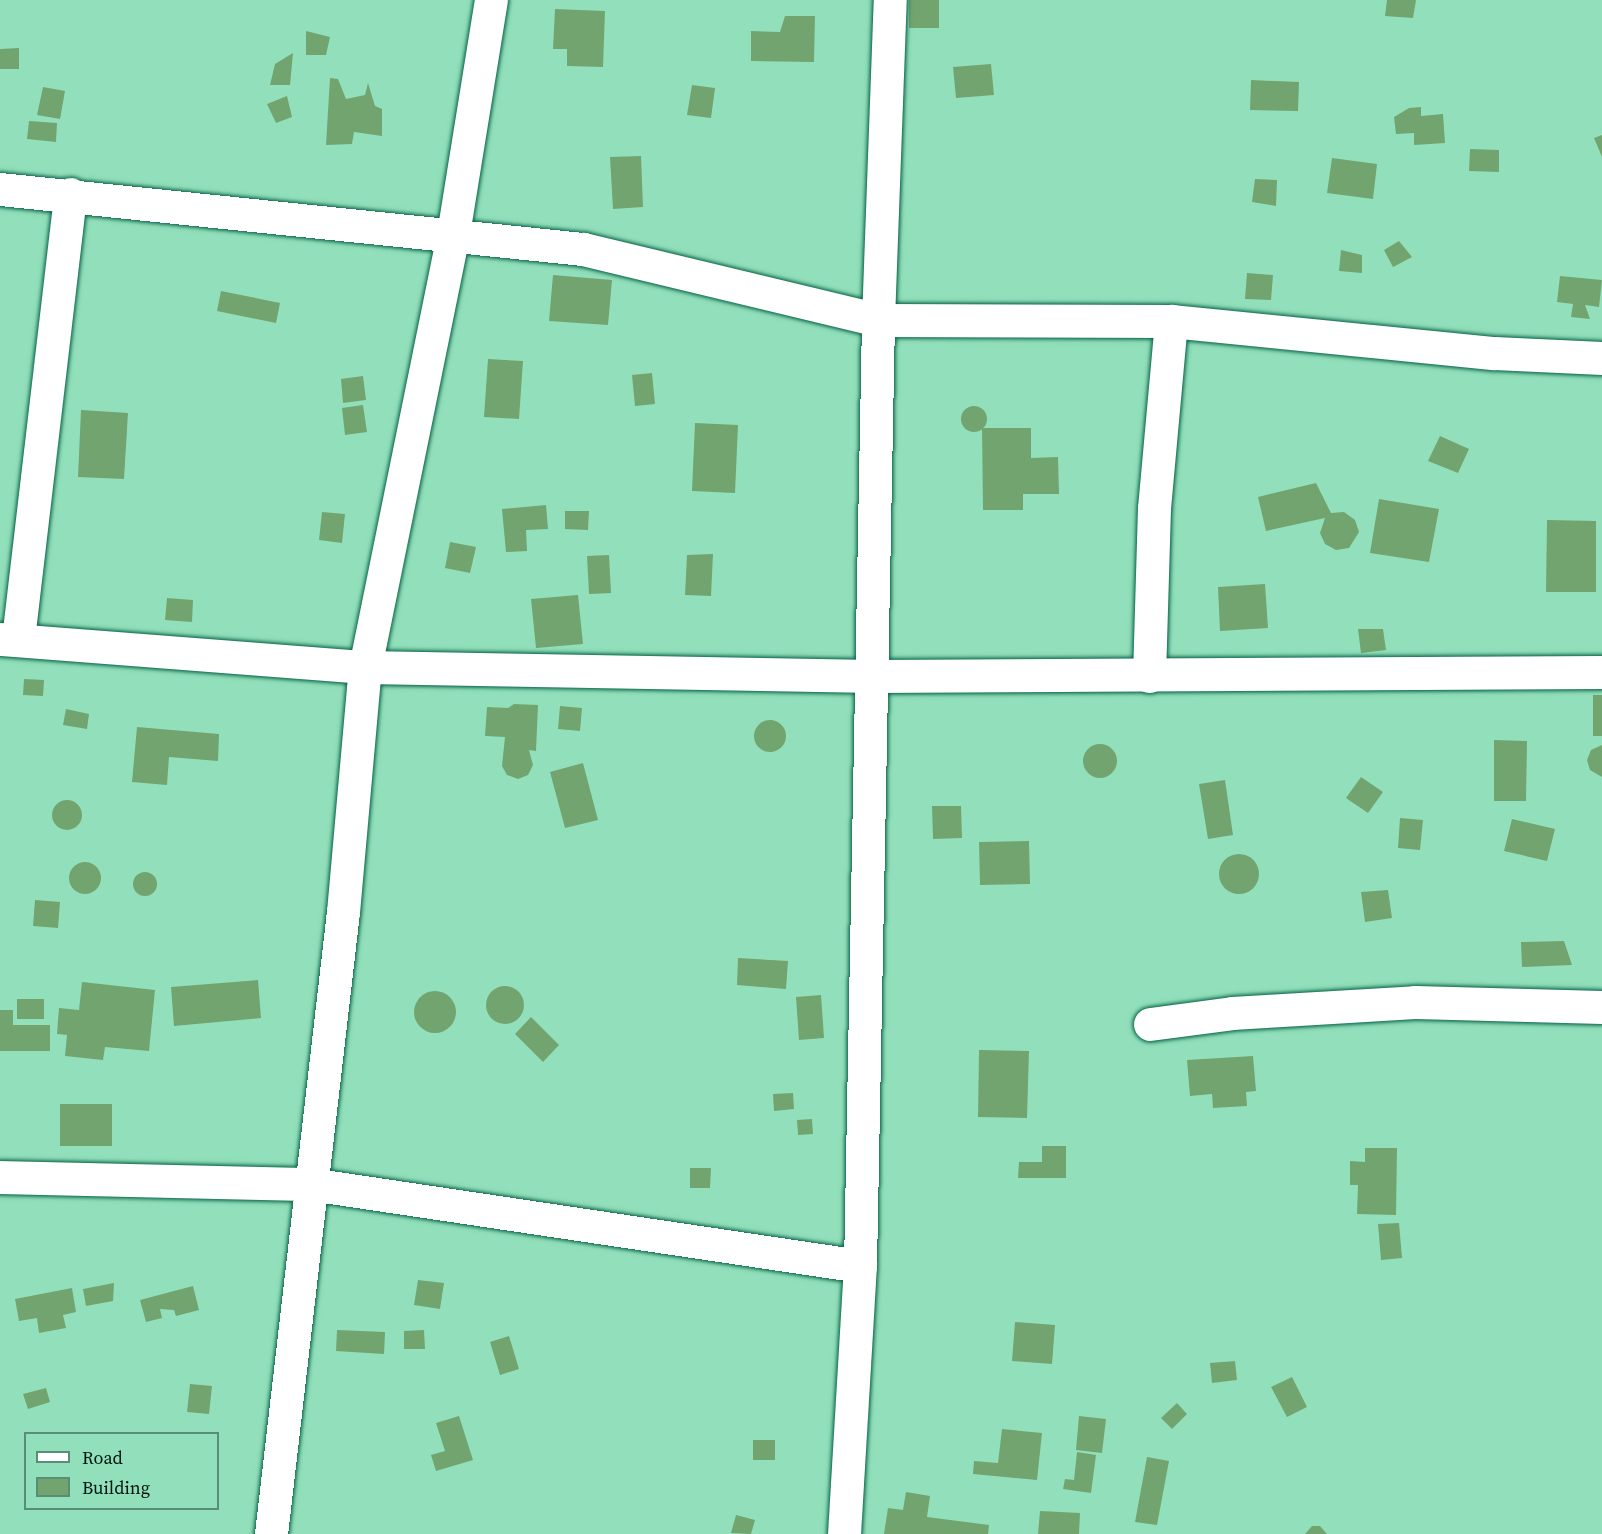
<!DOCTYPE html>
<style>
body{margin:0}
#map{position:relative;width:1602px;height:1534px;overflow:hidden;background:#92e0bb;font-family:"Source Serif 4",serif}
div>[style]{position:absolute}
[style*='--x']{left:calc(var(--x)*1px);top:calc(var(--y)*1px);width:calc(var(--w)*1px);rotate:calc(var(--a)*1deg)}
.building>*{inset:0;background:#72a470}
.round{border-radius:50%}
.roads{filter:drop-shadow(0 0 2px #046244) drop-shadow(0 0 2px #046244)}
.minor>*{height:33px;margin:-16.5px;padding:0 16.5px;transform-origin:16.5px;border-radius:16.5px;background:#fff}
span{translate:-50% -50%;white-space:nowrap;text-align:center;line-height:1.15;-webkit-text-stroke:5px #92e0bb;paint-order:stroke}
.legend{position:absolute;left:24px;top:1432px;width:195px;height:78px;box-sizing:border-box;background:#92e0bb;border:2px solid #588e75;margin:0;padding:8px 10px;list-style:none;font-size:18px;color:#00140b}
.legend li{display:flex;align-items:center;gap:12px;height:30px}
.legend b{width:30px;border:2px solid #588e75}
</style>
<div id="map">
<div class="building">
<div style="clip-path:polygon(909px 0,939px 0,939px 28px,909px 28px)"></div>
<div style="clip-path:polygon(1387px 0,1416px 0,1413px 18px,1385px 16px)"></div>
<div style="clip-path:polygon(555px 9px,605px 11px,603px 67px,567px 66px,567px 49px,553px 49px)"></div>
<div style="clip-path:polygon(785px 16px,815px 16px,814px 62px,751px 61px,751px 31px,780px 32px)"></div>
<div style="clip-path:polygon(306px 31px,330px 37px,326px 55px,306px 55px)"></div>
<div style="clip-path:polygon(19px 48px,19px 69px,0 69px,0 49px)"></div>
<div style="clip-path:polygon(293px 53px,290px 85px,270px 85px,275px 64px)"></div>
<div style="clip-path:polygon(991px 64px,994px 95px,956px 98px,953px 67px)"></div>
<div style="clip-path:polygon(330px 78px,338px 79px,346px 99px,365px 95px,368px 83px,375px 106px,382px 109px,382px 136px,354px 132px,352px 144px,326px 145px)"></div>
<div style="clip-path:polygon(1251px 80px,1299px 82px,1298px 111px,1250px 110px)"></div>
<div style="clip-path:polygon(692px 85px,715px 88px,711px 118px,687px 115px)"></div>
<div style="clip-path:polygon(43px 87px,65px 91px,60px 119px,37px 115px)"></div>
<div style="clip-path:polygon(287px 96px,292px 117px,276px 123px,267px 104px)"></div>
<div style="clip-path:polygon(1421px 107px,1421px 116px,1443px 114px,1445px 143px,1414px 145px,1414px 133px,1396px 134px,1394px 117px,1409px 108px)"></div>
<div style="clip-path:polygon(29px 121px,57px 123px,56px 142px,27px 139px)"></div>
<div style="clip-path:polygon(1602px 135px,1602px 157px,1594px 138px)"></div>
<div style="clip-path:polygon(1470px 149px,1499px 150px,1499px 172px,1469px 171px)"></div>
<div style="clip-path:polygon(641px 156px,643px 207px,613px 209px,610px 157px)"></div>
<div style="clip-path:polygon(1332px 158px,1377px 164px,1373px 199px,1327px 193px)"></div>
<div style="clip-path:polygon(1255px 179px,1277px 180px,1276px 206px,1252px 202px)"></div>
<div style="clip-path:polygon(1399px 241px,1412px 257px,1393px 267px,1384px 250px)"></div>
<div style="clip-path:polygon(1341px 250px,1362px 255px,1362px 273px,1339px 271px)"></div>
<div style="clip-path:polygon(1247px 273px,1273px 275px,1271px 300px,1245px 299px)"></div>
<div style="clip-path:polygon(553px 275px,612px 280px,608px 325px,549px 321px)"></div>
<div style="clip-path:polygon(1560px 276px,1602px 280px,1599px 307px,1585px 305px,1590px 319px,1571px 317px,1573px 304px,1557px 302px)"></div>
<div style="clip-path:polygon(221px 291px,280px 303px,276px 323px,217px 311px)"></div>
<div style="clip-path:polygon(488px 359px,523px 361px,519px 419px,484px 417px)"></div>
<div style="clip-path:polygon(652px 373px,655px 404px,635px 406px,632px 375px)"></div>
<div style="clip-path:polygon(363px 376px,366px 400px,343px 403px,341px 379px)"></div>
<div style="clip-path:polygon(363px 405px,367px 432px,345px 435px,342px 408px)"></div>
<div class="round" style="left:961px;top:406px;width:26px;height:26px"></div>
<div style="clip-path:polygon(81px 410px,128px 413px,124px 479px,78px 477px)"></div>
<div style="clip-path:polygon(695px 423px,738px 425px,735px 493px,692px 491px)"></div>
<div style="clip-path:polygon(982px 428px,1031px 428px,1031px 458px,1058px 457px,1059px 494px,1023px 494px,1023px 510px,983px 510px)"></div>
<div style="clip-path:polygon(1440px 436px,1469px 449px,1458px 473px,1428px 461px)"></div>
<div style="clip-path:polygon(1316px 483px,1331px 513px,1344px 512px,1355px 520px,1359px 532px,1349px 548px,1336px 550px,1325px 544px,1320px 533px,1325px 518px,1266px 531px,1258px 497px)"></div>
<div style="clip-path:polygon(1379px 499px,1439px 509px,1429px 562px,1370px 553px)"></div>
<div style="clip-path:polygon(546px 505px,548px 529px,526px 530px,527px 551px,506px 552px,502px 509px)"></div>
<div style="clip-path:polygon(565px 511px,589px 511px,588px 530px,565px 529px)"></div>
<div style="clip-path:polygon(322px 512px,345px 514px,342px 543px,319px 540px)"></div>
<div style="clip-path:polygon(1547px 520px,1596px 521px,1596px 592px,1546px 592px)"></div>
<div style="clip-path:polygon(450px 542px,476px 547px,470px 573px,445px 568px)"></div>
<div style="clip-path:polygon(713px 554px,711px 596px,685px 595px,687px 555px)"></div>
<div style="clip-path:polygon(609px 555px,611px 593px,589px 594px,587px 556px)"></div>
<div style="clip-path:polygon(1265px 584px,1268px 628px,1220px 631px,1218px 587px)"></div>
<div style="clip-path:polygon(578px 595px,583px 644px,536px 648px,531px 599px)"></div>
<div style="clip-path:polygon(167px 598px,193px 600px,192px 622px,165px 620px)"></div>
<div style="clip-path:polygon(1358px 629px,1383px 629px,1386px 650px,1361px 653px)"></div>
<div style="clip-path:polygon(24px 679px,44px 680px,43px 696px,23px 695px)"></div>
<div style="clip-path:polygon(1593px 695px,1602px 695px,1602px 736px,1593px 736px)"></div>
<div style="clip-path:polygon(514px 704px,538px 705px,536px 751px,529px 750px,533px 765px,528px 775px,518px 779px,507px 775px,502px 766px,505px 737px,485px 736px,487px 707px,508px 708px)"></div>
<div style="clip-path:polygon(560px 706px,582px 708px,580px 731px,558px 729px)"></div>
<div style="clip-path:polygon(66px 709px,89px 714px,87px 729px,63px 725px)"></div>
<div class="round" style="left:754px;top:720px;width:32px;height:32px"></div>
<div style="clip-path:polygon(137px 727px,219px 734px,218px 761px,169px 757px,167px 785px,132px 782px)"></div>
<div style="clip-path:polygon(1494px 740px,1527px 741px,1526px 801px,1494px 801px)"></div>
<div class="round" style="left:1083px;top:744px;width:34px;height:34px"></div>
<div style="clip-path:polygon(1602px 745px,1602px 777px,1590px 770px,1587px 760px,1591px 750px)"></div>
<div style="clip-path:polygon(583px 763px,598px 820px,565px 828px,550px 772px)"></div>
<div style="clip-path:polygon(1361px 777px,1383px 792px,1368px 813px,1346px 798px)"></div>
<div style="clip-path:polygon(1225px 780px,1233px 835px,1208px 839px,1199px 784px)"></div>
<div class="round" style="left:52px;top:800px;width:30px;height:30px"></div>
<div style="clip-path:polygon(932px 806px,961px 806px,962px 838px,933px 839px)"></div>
<div style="clip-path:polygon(1400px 818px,1423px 820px,1420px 850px,1398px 848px)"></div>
<div style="clip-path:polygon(1512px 819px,1555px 829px,1547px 861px,1504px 851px)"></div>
<div style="clip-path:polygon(1029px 841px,1030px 884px,980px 885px,979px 842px)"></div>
<div class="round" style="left:1219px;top:854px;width:40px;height:40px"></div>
<div class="round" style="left:69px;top:862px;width:32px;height:32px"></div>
<div class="round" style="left:133px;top:872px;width:24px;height:24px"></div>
<div style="clip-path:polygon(1388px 890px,1392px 918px,1365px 922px,1361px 892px)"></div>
<div style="clip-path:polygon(35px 900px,60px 902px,58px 928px,33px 926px)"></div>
<div style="clip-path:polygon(1564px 941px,1572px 965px,1522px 967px,1521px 942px)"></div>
<div style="clip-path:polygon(738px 958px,788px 961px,786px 989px,737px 985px)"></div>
<div style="clip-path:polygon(258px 980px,261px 1018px,174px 1026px,171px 987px)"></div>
<div style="clip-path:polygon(82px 982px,155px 990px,149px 1051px,105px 1047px,103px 1060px,65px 1056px,67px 1035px,57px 1034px,59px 1008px,79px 1010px)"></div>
<div class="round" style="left:486px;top:986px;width:38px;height:38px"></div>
<div class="round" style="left:414px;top:991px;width:42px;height:42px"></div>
<div style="clip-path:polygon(821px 995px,824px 1038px,799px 1040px,796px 997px)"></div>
<div style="clip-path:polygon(17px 999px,44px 999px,44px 1019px,17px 1019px)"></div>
<div style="clip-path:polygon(0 1010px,13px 1010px,13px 1025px,50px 1025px,50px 1051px,0 1051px)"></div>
<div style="clip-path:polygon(531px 1017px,559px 1045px,543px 1062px,515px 1034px)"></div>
<div style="clip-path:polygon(979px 1050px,1029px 1051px,1027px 1118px,978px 1117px)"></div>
<div style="clip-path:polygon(1253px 1056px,1256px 1091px,1246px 1092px,1247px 1106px,1213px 1108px,1212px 1094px,1190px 1096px,1187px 1060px)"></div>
<div style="clip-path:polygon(793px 1093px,794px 1109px,774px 1111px,773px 1094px)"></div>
<div style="clip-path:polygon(60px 1104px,112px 1104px,112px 1146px,60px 1146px)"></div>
<div style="clip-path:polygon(812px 1119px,813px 1134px,798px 1135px,797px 1120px)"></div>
<div style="clip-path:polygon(1042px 1146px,1066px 1146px,1066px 1178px,1018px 1178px,1019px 1162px,1042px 1162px)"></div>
<div style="clip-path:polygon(1365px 1148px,1397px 1148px,1396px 1215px,1357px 1214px,1358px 1185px,1350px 1185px,1350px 1161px,1365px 1162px)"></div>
<div style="clip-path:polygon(690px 1168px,711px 1168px,710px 1188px,690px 1188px)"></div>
<div style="clip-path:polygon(1399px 1223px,1402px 1258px,1381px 1260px,1378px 1224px)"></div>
<div style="clip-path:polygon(418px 1280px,444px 1283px,440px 1309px,414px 1305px)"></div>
<div style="clip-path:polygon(114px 1283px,113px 1301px,86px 1306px,83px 1289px)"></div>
<div style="clip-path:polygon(193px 1286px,199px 1310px,176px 1316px,174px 1310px,160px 1309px,162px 1318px,146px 1322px,140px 1300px)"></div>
<div style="clip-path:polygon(72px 1288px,76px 1312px,63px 1315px,66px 1328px,39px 1333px,37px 1318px,19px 1321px,15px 1299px)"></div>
<div style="clip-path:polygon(1015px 1322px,1055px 1325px,1052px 1364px,1012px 1361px)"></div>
<div style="clip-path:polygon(337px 1330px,385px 1332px,384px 1354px,336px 1351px)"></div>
<div style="clip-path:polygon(424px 1330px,425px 1349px,404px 1349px,404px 1331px)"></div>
<div style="clip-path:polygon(509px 1336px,519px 1369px,500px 1375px,490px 1342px)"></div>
<div style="clip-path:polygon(1235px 1361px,1237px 1380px,1212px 1383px,1210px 1363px)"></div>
<div style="clip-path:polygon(1292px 1377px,1307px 1407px,1287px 1417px,1271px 1387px)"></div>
<div style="clip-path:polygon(190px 1384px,212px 1386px,209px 1414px,187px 1412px)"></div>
<div style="clip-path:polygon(46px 1388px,50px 1402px,28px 1409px,23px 1394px)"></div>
<div style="clip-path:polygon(1177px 1403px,1187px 1414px,1172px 1429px,1161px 1418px)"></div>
<div style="clip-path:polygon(459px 1416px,473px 1460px,436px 1471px,431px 1455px,445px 1451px,436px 1423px)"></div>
<div style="clip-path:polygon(1079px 1416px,1106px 1419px,1102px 1453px,1076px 1450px)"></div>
<div style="clip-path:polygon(1002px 1429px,1042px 1433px,1037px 1480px,973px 1474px,974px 1461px,998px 1463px)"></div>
<div style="clip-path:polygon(753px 1440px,775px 1440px,775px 1460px,753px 1460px)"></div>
<div style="clip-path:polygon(1077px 1452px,1096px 1455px,1091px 1493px,1063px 1489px,1065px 1479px,1074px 1480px)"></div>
<div style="clip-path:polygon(1147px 1457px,1169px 1461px,1157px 1525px,1135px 1522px)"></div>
<div style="clip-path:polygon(906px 1492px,930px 1496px,927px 1517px,989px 1525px,988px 1534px,884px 1534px,888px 1508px,903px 1510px)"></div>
<div style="clip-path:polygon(1040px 1511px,1080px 1513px,1079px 1534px,1038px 1534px)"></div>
<div style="clip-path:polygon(736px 1515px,755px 1520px,751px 1534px,731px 1533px)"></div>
<div style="clip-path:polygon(1320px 1526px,1327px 1534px,1305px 1534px,1312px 1526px)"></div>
</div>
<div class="roads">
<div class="minor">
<div style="--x:0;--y:189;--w:586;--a:5.88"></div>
<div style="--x:583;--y:249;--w:303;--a:13.5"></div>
<div style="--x:878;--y:320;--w:293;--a:0.2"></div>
<div style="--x:1171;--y:321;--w:325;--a:5.7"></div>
<div style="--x:1494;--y:353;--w:108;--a:2.7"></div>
<div style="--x:0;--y:639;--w:366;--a:4.4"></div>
<div style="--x:365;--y:667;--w:507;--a:1.02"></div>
<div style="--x:872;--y:676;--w:730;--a:-0.31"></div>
<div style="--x:18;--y:639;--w:448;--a:-83.3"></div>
<div style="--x:1149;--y:676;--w:168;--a:-88.3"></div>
<div style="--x:1154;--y:508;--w:188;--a:-84.8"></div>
<div style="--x:1150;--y:1024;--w:83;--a:-7.6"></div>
<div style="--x:1232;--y:1013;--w:183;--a:-3.4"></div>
<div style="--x:1415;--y:1002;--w:187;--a:1.5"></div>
<div style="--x:0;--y:1177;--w:310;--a:1.3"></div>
<div style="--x:310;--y:1184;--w:556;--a:8.48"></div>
<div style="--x:271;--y:1534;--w:626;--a:-83.4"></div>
<div style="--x:343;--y:912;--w:246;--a:-84.9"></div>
<div style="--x:365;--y:667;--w:442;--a:-78.5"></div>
<div style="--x:453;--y:234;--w:237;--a:-80.8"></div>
<div style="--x:844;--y:1534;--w:268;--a:-86.6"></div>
<div style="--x:860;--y:1266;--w:946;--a:-88.91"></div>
<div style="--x:878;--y:320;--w:320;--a:-87.9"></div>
</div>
</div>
<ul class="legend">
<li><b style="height:8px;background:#fff"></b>Road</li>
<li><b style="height:16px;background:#72a470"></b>Building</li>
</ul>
</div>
